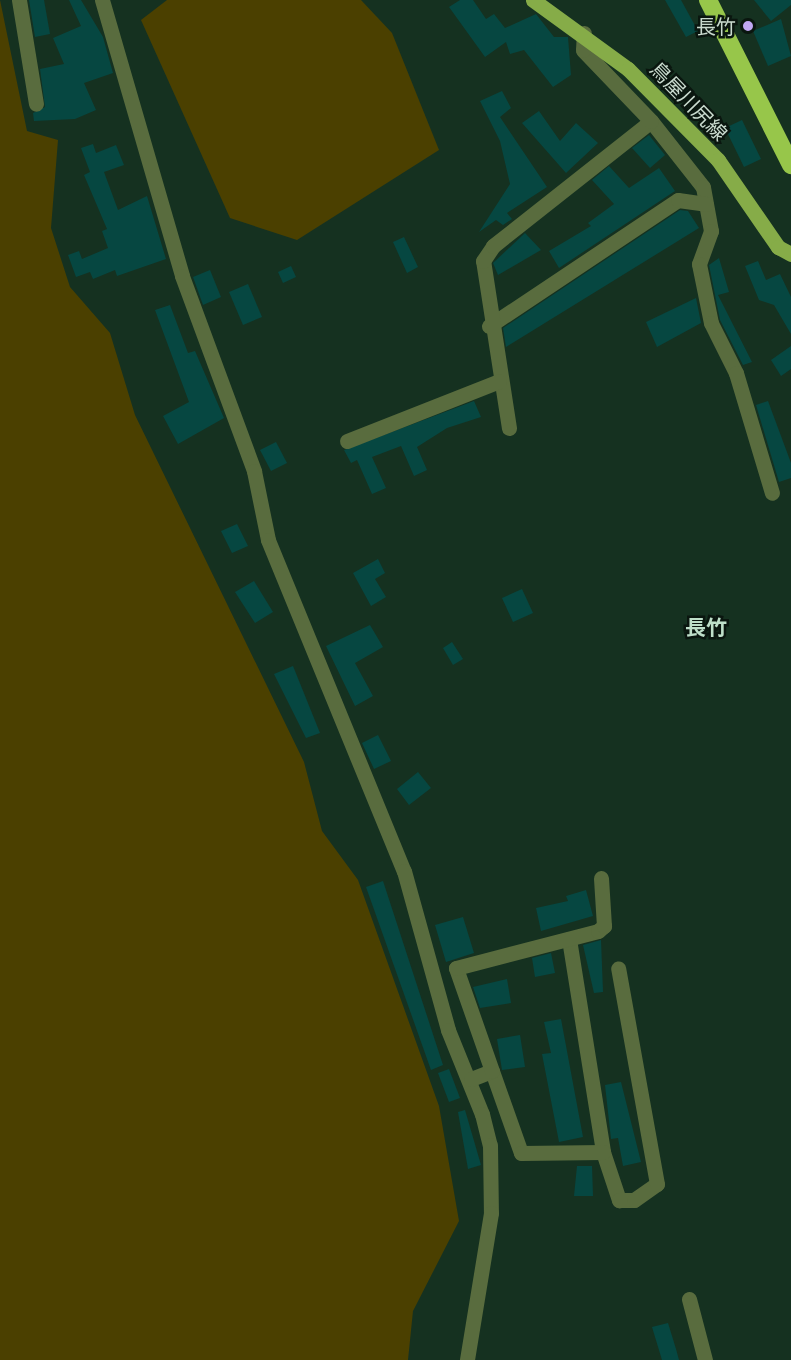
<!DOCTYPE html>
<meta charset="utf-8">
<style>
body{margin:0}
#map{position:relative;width:791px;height:1360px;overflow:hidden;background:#153120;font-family:"Noto Sans","Noto Sans JP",sans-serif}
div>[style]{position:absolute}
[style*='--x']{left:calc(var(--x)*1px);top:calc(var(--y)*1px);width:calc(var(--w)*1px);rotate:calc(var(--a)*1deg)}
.green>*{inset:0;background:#4b4000}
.building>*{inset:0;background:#064741}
.minor>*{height:15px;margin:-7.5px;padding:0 7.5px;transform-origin:7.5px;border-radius:7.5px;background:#596c3e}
.major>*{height:15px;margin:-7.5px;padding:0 7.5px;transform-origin:7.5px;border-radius:7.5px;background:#86ac48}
.highway>*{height:18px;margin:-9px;padding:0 9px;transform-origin:9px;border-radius:9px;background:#97c64a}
.dots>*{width:16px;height:16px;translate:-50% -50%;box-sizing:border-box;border:3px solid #0a160f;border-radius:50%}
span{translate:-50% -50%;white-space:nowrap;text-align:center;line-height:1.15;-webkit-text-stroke:5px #0a160f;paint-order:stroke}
.poi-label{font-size:20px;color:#c9dace}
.right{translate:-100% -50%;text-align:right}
.street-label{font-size:20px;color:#c9dace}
.neighbourhood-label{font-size:21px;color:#bedfc9;font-weight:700}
</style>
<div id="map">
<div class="green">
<div style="clip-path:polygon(0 0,27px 131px,58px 140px,51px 228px,70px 287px,110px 333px,135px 415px,304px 762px,322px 831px,358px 880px,439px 1106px,459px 1221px,413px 1311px,408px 1360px,0 1360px)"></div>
<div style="clip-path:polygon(167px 0,361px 0,392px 33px,439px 150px,297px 240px,230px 218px,141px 20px)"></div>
</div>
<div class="building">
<div style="clip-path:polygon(29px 0,44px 0,50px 34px,35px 37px)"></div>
<div style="clip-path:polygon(69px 0,81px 0,103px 37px,113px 73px,84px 83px,96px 110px,75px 119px,34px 121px,33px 113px,45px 107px,40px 69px,64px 64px,53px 38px,81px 26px)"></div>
<div style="clip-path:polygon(460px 0,473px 0,486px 19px,494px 14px,505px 28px,536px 14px,554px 37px,568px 37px,571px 75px,553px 87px,524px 50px,510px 54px,506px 42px,485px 57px,449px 7px)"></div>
<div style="clip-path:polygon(665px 0,681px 0,698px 31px,686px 37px)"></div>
<div style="clip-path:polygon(754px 0,791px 0,791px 5px,771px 21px)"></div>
<div style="clip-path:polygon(781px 19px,791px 56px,768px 66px,753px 31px)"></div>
<div style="clip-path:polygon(502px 91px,511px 108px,500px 117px,547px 187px,507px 213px,512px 219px,503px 225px,496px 220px,479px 232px,510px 184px,500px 141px,480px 101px)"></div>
<div style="clip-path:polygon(539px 111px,560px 141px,576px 123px,598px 143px,566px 173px,522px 123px)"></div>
<div style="clip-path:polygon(742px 120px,761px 159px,744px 167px,725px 128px)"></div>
<div style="clip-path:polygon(649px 135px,665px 155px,650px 168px,632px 148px)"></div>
<div style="clip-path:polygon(93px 144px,96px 153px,116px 145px,124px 165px,104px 172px,118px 210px,147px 196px,166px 259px,117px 276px,115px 270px,93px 279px,90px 272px,76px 277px,68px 255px,79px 251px,82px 259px,108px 248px,102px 231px,107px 229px,84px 175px,90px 172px,81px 148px)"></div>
<div style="clip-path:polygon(609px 166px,629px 188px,659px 168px,675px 191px,559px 268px,549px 251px,591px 226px,588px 223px,614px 204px,592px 180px)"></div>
<div style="clip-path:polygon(680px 210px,688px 211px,699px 228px,506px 347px,503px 328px)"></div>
<div style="clip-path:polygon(525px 233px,541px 250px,498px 275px,493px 263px)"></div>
<div style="clip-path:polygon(404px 237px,418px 267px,407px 273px,393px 242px)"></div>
<div style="clip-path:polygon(719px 258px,729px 292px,718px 295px,752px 362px,743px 365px,720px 320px,709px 265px)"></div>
<div style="clip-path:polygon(758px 261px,766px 280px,780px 274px,791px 297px,791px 334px,774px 305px,759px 300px,745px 266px)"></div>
<div style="clip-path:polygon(291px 266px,296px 277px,283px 283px,278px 272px)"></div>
<div style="clip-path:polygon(210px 270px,221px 297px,203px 305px,193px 277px)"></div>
<div style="clip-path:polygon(248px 284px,262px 317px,243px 325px,229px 292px)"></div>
<div style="clip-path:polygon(696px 298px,701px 323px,657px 347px,646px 322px)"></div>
<div style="clip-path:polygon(170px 305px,188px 353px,195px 351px,224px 418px,178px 444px,163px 416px,189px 402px,155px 310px)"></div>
<div style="clip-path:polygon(791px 346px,791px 369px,781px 376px,771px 360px)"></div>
<div style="clip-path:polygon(474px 401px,481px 417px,447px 428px,417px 447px,427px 470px,414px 476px,401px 446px,372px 457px,386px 488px,372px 494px,357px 460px,351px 463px,344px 450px)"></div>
<div style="clip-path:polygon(768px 401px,791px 463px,791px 478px,779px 482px,756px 405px)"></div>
<div style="clip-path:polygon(276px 442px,287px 463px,271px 471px,260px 450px)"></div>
<div style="clip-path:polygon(237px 524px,248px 546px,232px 553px,221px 531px)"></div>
<div style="clip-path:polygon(378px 559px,385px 573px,375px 579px,386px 597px,371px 606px,353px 573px)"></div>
<div style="clip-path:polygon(254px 581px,273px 612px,255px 623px,235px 592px)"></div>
<div style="clip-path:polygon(522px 589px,533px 613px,513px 622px,502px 598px)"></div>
<div style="clip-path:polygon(370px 625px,383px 647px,355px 663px,373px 696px,355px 706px,326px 646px)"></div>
<div style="clip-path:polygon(452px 642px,463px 659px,453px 665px,443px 648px)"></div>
<div style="clip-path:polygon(293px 666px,320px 733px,306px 738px,274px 674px)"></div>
<div style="clip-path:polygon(378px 735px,391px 761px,374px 769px,362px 743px)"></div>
<div style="clip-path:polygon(418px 772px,431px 788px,409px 805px,397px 789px)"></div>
<div style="clip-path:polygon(383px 881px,443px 1065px,431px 1070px,366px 887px)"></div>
<div style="clip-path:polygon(586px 890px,593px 916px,541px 931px,536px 908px,568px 901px,566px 896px)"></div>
<div style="clip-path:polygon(463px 917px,474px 953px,446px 962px,435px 925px)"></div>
<div style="clip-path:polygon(601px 940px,603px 992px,594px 993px,583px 945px)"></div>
<div style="clip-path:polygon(551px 953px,555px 973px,535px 977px,532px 958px)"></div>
<div style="clip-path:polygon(507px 979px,511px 1003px,480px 1008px,473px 987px)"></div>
<div style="clip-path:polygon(561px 1019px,583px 1137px,559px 1142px,542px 1054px,551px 1053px,544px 1022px)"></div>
<div style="clip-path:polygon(520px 1035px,525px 1067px,502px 1070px,497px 1039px)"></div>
<div style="clip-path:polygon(449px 1069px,460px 1098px,449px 1102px,438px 1073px)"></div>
<div style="clip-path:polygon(621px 1082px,641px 1162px,623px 1166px,618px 1138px,611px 1139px,605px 1085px)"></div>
<div style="clip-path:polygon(465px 1110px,481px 1165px,468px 1169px,458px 1112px)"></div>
<div style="clip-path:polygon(577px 1166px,592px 1166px,593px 1196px,574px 1196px)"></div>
<div style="clip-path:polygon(668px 1323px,676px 1349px,679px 1360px,662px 1360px,652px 1327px)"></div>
</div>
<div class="minor">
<div style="--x:19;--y:0;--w:105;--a:80.7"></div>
<div style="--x:102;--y:0;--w:287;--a:73.8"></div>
<div style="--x:182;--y:276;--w:208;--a:69.7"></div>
<div style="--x:254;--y:471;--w:70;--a:78.5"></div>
<div style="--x:268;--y:540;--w:358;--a:67.7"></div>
<div style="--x:404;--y:871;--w:165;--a:74.5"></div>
<div style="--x:448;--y:1030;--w:91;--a:68"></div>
<div style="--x:482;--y:1114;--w:32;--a:76"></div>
<div style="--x:490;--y:1145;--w:68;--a:89.2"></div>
<div style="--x:491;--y:1213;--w:149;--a:99.3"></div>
<div style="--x:651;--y:121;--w:84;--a:51.8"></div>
<div style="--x:703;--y:187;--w:45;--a:79.7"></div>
<div style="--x:711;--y:231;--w:35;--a:110"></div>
<div style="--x:699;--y:264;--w:60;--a:78.5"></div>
<div style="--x:711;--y:323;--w:56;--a:63.4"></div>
<div style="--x:736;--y:373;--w:125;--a:73.3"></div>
<div style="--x:489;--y:326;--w:227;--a:-33.7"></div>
<div style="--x:678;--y:200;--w:28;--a:8"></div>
<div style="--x:509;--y:428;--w:169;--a:-98.8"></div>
<div style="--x:483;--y:261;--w:18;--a:-56"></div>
<div style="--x:493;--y:246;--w:201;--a:-38.3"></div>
<div style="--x:651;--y:121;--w:98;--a:-133.8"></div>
<div style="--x:583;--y:50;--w:17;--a:-87"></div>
<div style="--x:347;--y:441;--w:163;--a:-21.5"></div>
<div style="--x:569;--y:939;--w:216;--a:80.9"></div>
<div style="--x:603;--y:1152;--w:51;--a:71.6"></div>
<div style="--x:619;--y:1200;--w:15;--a:0"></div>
<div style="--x:634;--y:1200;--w:28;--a:-35"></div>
<div style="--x:657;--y:1184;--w:219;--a:-100.2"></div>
<div style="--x:492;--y:1071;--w:87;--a:70.5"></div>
<div style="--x:521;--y:1153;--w:82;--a:-0.7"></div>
<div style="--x:471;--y:1079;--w:22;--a:-21"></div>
<div style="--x:492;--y:1071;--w:109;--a:-109.3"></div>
<div style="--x:456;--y:968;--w:147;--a:-14.6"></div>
<div style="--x:598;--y:931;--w:8;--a:-40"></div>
<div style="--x:604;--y:926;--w:48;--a:-93.6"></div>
<div style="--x:689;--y:1299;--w:63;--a:75.3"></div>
</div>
<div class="major">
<div style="--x:533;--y:0;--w:117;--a:36"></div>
<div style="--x:628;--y:69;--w:128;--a:45.3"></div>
<div style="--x:718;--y:160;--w:106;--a:55.4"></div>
<div style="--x:778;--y:247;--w:15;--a:28"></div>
</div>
<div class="highway">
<div style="--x:708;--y:0;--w:185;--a:63.3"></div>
</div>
<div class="dots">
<div style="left:748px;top:26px;background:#c1a8f3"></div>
</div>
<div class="poi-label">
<span class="right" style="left:736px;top:26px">長竹</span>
</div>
<div class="street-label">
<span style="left:689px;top:101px;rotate:46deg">鳥屋川尻線</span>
</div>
<div class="neighbourhood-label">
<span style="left:706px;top:627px">長竹</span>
</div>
</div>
